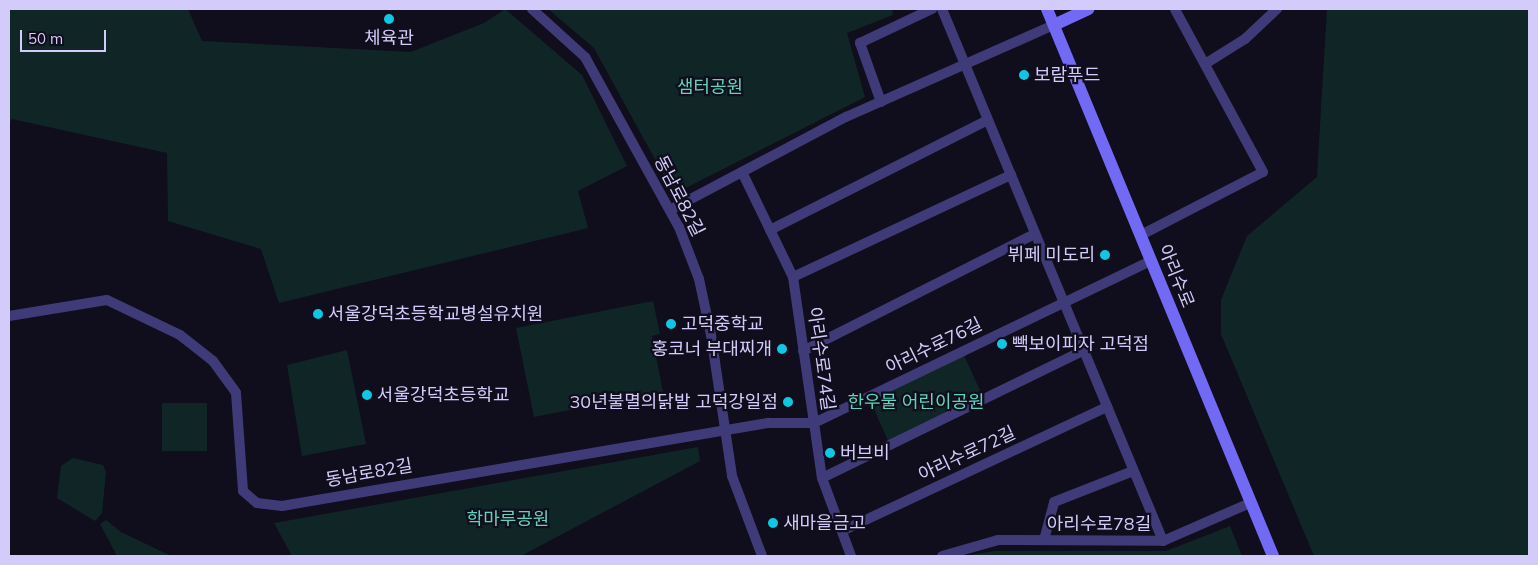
<!DOCTYPE html>
<meta charset="utf-8">
<style>
body{margin:0}
#map{position:relative;width:1538px;height:565px;overflow:hidden;background:#100d1c;font-family:Mulish,"Noto Sans KR",sans-serif}
div>[style]{position:absolute}
[style*='--x']{left:calc(var(--x)*1px);top:calc(var(--y)*1px);width:calc(var(--w)*1px);rotate:calc(var(--a)*1deg)}
.green>*{inset:0;background:#102626}
.street>*{height:10px;margin:-5px;padding:0 5px;transform-origin:5px;border-radius:5px;background:#3f3b78}
.secondary>*{height:12px;margin:-6px;padding:0 6px;transform-origin:6px;border-radius:6px;background:#726af4}
.dots>*{width:14px;height:14px;translate:-50% -50%;box-sizing:border-box;border:2px solid #100d1c;border-radius:50%}
span{translate:-50% -50%;white-space:nowrap;text-align:center;line-height:1.15;-webkit-text-stroke:4.5px #100d1c;paint-order:stroke}
.poi-label{font-size:18px;color:#d3ccfb}
.left{translate:0 -50%;text-align:left}
.right{translate:-100% -50%;text-align:right}
.park-label{font-size:18px;color:#5ed5bb}
.street-label{font-size:18px;color:#d3ccfb}
.frame{position:absolute;inset:0;border:10px solid #d3ccfb;pointer-events:none}
.scale{position:absolute;left:20px;top:30px;width:86px;height:22px;box-sizing:border-box;border:2px solid #d3ccfb;border-top:0;padding-left:6px;font-size:15px;line-height:18px;white-space:nowrap;color:#d3ccfb;-webkit-text-stroke:4px #100d1c;paint-order:stroke}
</style>
<div id="map">
<div class="green">
<div style="clip-path:polygon(9px 9px,188px 9px,202px 41px,411px 52px,484px 23px,505px 9px,582px 75px,627px 166px,578px 191px,588px 228px,279px 303px,261px 249px,168px 221px,167px 153px,12px 119px,9px 124px)"></div>
<div style="clip-path:polygon(548px 9px,892px 9px,893px 15px,847px 33px,865px 97px,674px 194px,594px 48px)"></div>
<div style="clip-path:polygon(1327px 9px,1529px 9px,1529px 556px,1314px 556px,1221px 334px,1221px 300px,1247px 236px,1317px 177px)"></div>
<div style="clip-path:polygon(653px 301px,660px 334px,652px 336px,663px 392px,534px 417px,516px 328px)"></div>
<div style="clip-path:polygon(347px 350px,366px 444px,302px 456px,287px 365px)"></div>
<div style="clip-path:polygon(962px 351px,984px 399px,890px 445px,868px 396px)"></div>
<div style="clip-path:polygon(162px 403px,207px 403px,207px 451px,162px 451px)"></div>
<div style="clip-path:polygon(698px 447px,700px 461px,521px 556px,292px 556px,274px 523px)"></div>
<div style="clip-path:polygon(73px 458px,103px 465px,106px 472px,102px 513px,95px 521px,57px 498px,61px 466px)"></div>
<div style="clip-path:polygon(106px 520px,121px 532px,171px 556px,117px 556px,100px 524px)"></div>
<div style="clip-path:polygon(1230px 526px,1242px 556px,964px 556px,994px 551px,1166px 551px)"></div>
</div>
<div class="street">
<div style="--x:532;--y:9;--w:72;--a:42.2"></div>
<div style="--x:585;--y:57;--w:194;--a:61.1"></div>
<div style="--x:679;--y:227;--w:56;--a:69"></div>
<div style="--x:699;--y:279;--w:57;--a:77.9"></div>
<div style="--x:711;--y:335;--w:143;--a:81.5"></div>
<div style="--x:732;--y:476;--w:85;--a:69.4"></div>
<div style="--x:942;--y:9;--w:576;--a:67.44"></div>
<div style="--x:1205;--y:64;--w:47;--a:-32"></div>
<div style="--x:1245;--y:39;--w:44;--a:-43.2"></div>
<div style="--x:881;--y:102;--w:63;--a:-109.6"></div>
<div style="--x:860;--y:43;--w:80;--a:-25.3"></div>
<div style="--x:742;--y:172;--w:117;--a:64.1"></div>
<div style="--x:793;--y:277;--w:203;--a:81.8"></div>
<div style="--x:822;--y:478;--w:83;--a:69.6"></div>
<div style="--x:670;--y:210;--w:199;--a:-27.9"></div>
<div style="--x:846;--y:117;--w:227;--a:-23.9"></div>
<div style="--x:770;--y:230;--w:244;--a:-26.8"></div>
<div style="--x:1141;--y:235;--w:137;--a:-27.3"></div>
<div style="--x:1263;--y:172;--w:185;--a:-118.4"></div>
<div style="--x:793;--y:277;--w:241;--a:-25.1"></div>
<div style="--x:9;--y:316;--w:99;--a:-9.3"></div>
<div style="--x:107;--y:300;--w:81;--a:25.6"></div>
<div style="--x:180;--y:335;--w:42;--a:38.2"></div>
<div style="--x:213;--y:361;--w:39;--a:54"></div>
<div style="--x:236;--y:393;--w:98;--a:85.9"></div>
<div style="--x:243;--y:491;--w:18;--a:41"></div>
<div style="--x:257;--y:503;--w:25;--a:7"></div>
<div style="--x:282;--y:506;--w:494;--a:-9.7"></div>
<div style="--x:769;--y:423;--w:45;--a:0"></div>
<div style="--x:814;--y:423;--w:374;--a:-25.7"></div>
<div style="--x:803;--y:351;--w:260;--a:-26.8"></div>
<div style="--x:822;--y:478;--w:292;--a:-26"></div>
<div style="--x:842;--y:531;--w:293;--a:-25.1"></div>
<div style="--x:1044;--y:540;--w:39;--a:-75"></div>
<div style="--x:1054;--y:502;--w:85;--a:-21.4"></div>
<div style="--x:942;--y:556;--w:58;--a:-15.9"></div>
<div style="--x:998;--y:540;--w:165;--a:0.3"></div>
<div style="--x:1163;--y:541;--w:95;--a:-23.6"></div>
</div>
<div class="secondary">
<div style="--x:1047;--y:9;--w:592;--a:67.55"></div>
<div style="--x:1054;--y:25;--w:38;--a:-25"></div>
</div>
<div class="dots">
<div style="left:389px;top:19px;background:#10c7e3"></div>
<div style="left:1024px;top:75px;background:#10c7e3"></div>
<div style="left:1105px;top:255px;background:#10c7e3"></div>
<div style="left:318px;top:314px;background:#10c7e3"></div>
<div style="left:671px;top:324px;background:#10c7e3"></div>
<div style="left:1002px;top:344px;background:#10c7e3"></div>
<div style="left:782px;top:349px;background:#10c7e3"></div>
<div style="left:367px;top:395px;background:#10c7e3"></div>
<div style="left:788px;top:402px;background:#10c7e3"></div>
<div style="left:830px;top:453px;background:#10c7e3"></div>
<div style="left:773px;top:523px;background:#10c7e3"></div>
</div>
<div class="poi-label">
<span style="left:389px;top:38px">체육관</span>
<span class="left" style="left:1034px;top:75px">보람푸드</span>
<span class="right" style="left:1095px;top:255px">뷔페 미도리</span>
<span class="left" style="left:328px;top:314px">서울강덕초등학교병설유치원</span>
<span class="left" style="left:681px;top:324px">고덕중학교</span>
<span class="left" style="left:1012px;top:344px">빽보이피자 고덕점</span>
<span class="right" style="left:772px;top:349px">홍코너 부대찌개</span>
<span class="left" style="left:377px;top:395px">서울강덕초등학교</span>
<span class="right" style="left:778px;top:402px">30년불멸의닭발 고덕강일점</span>
<span class="left" style="left:840px;top:453px">버브비</span>
<span class="left" style="left:783px;top:523px">새마을금고</span>
</div>
<div class="park-label">
<span style="left:710px;top:87px">샘터공원</span>
<span style="left:916px;top:402px">한우물 어린이공원</span>
<span style="left:508px;top:519px">학마루공원</span>
</div>
<div class="street-label">
<span style="left:679px;top:196px;rotate:63deg">동남로82길</span>
<span style="left:1176px;top:276px;rotate:68deg">아리수로</span>
<span style="left:934px;top:346px;rotate:-26deg">아리수로76길</span>
<span style="left:821px;top:359px;rotate:82deg">아리수로74길</span>
<span style="left:967px;top:454px;rotate:-25deg">아리수로72길</span>
<span style="left:369px;top:473px;rotate:-10deg">동남로82길</span>
<span style="left:1099px;top:524px">아리수로78길</span>
</div>
<div class="frame"></div>
<div class="scale">50 m</div>
</div>
